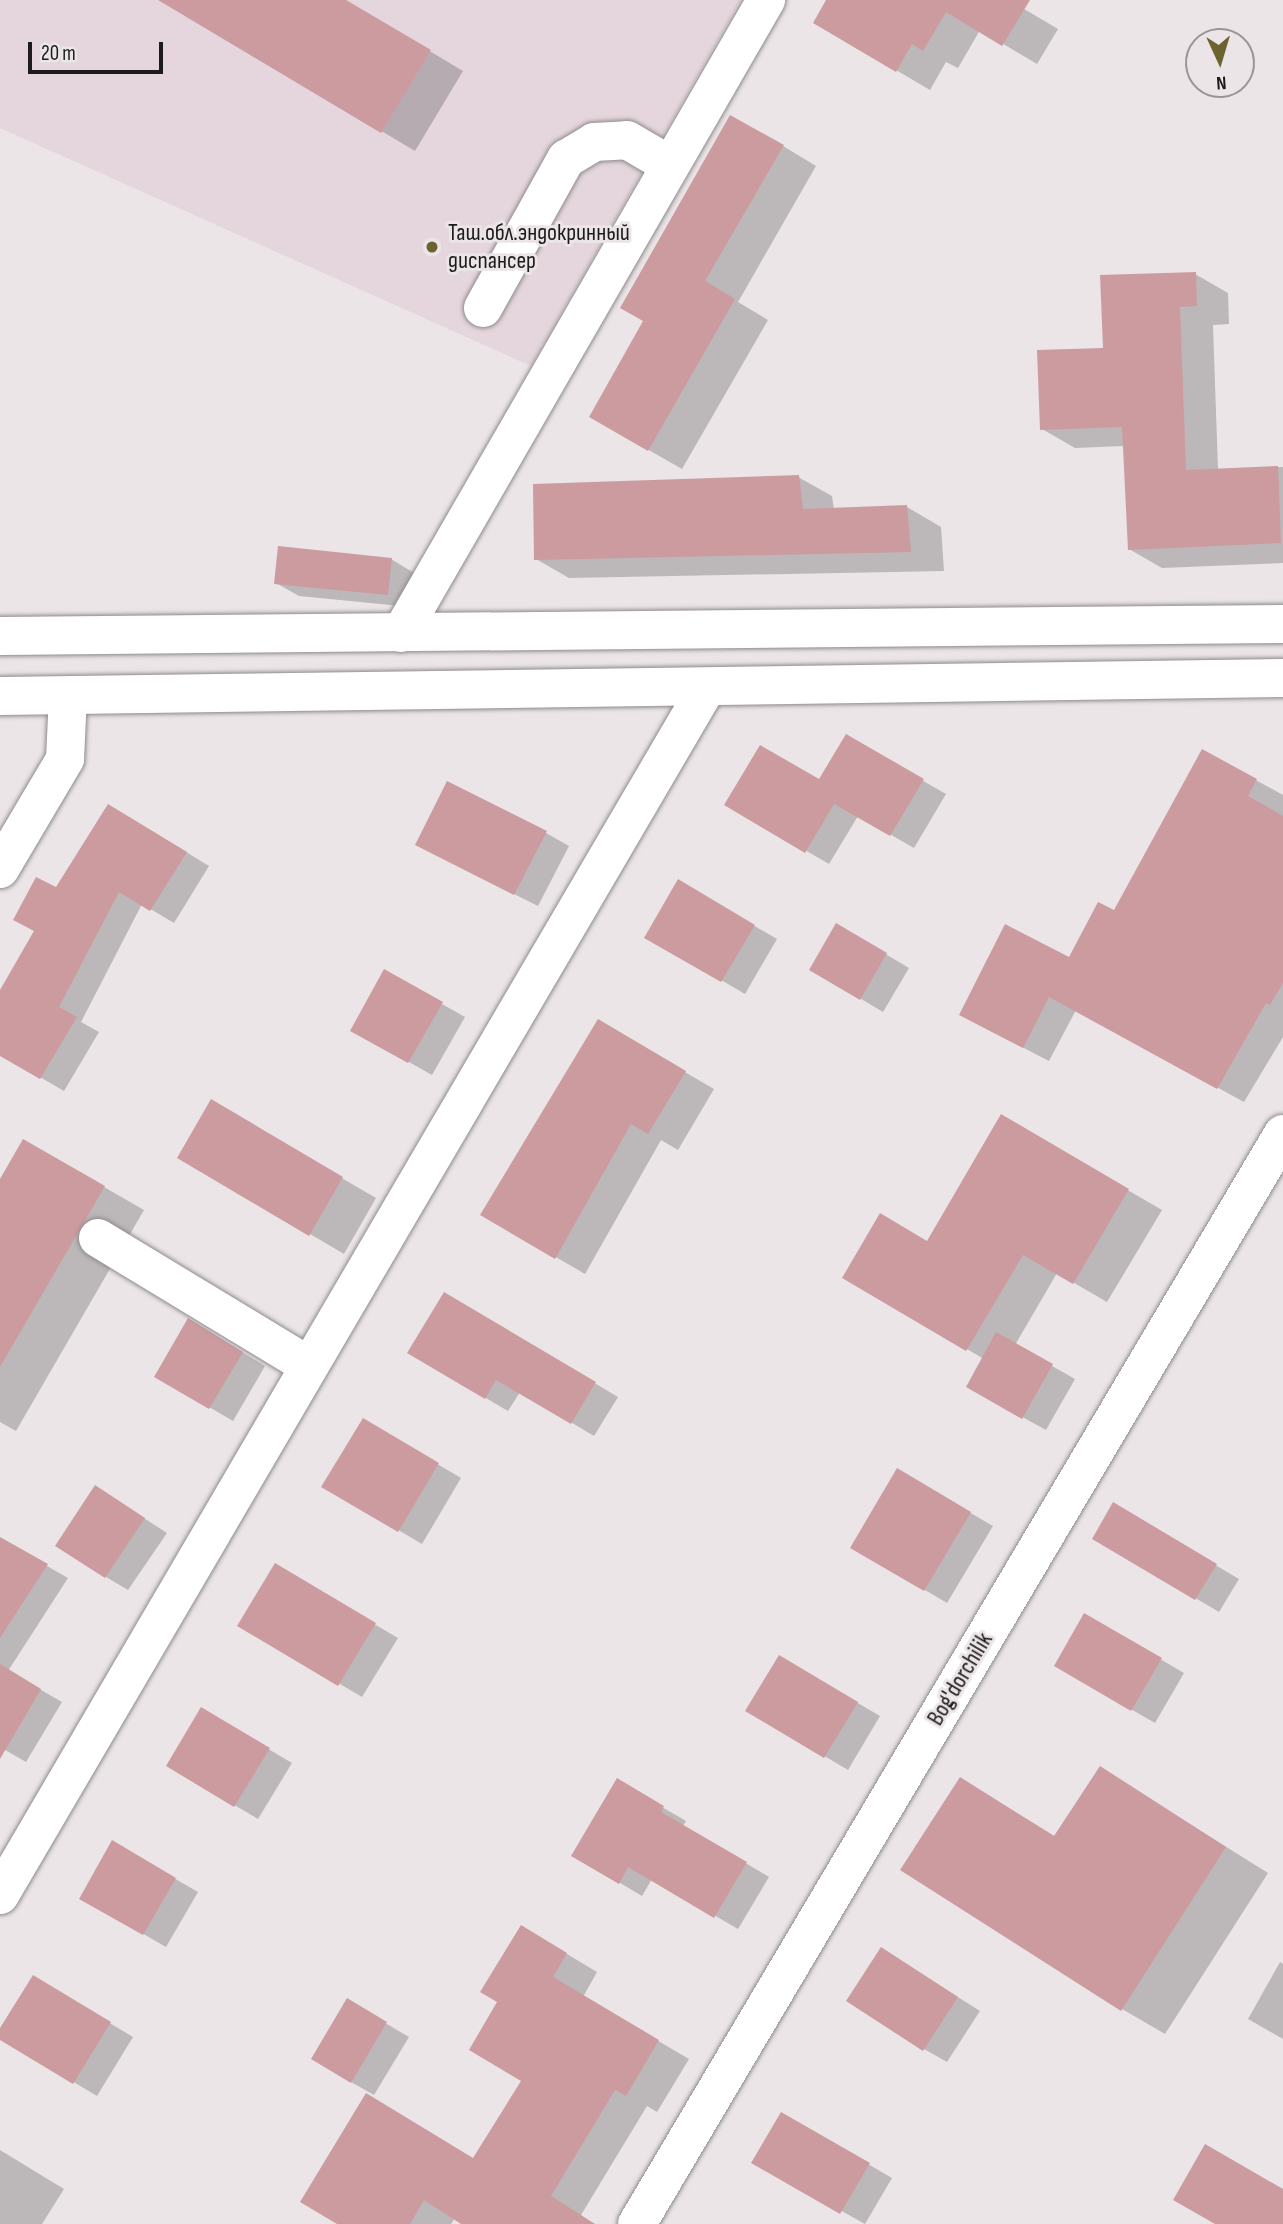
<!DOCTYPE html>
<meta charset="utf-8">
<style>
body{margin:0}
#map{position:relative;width:1283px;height:2224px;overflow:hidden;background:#ebe5e7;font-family:"Sofia Sans Condensed",sans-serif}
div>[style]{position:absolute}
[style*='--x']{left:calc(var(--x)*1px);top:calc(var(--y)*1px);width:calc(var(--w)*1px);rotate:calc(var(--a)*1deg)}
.built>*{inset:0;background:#e4d6dc}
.shadow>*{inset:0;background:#0003}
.building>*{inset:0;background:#cc9ba0}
.roads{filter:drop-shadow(0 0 2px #8f8a8c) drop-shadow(0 0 2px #8f8a8c)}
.minor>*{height:38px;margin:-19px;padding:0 19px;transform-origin:19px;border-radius:19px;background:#fff}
.major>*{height:38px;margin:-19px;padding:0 19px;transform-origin:19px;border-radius:19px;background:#fff}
.dots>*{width:19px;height:19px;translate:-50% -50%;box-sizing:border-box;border:4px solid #ebe5e7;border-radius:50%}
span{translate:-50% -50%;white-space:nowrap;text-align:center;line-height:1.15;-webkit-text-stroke:6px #ebe5e7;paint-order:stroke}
.poi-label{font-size:24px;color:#1d1b1c}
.left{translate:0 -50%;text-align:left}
.street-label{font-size:24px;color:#1d1b1c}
.north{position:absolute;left:1185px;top:28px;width:70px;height:70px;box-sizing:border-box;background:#ebe5e7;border:2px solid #999496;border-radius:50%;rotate:176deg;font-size:19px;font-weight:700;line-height:28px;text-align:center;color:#1d1b1c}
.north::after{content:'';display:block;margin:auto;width:24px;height:32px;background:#6c632f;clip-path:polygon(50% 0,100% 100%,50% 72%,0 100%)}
.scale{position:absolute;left:28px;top:42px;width:135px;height:32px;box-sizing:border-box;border:4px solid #1d1b1c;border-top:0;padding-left:9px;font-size:21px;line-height:24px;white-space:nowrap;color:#1d1b1c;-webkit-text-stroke:5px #ebe5e7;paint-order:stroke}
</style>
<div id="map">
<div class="built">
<div style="clip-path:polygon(0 0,741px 0,531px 366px,0 128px)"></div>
</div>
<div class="shadow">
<div style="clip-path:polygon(161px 0,344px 0,463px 71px,415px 151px)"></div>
<div style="clip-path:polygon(828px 0,1009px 0,1058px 29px,1037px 64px,980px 30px,958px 68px,946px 62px,930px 90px,896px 70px)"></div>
<div style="clip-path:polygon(783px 146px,816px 166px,738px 302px,768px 320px,682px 469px,591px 417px)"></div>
<div style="clip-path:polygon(1195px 274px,1228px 293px,1229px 324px,1213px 325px,1218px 470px,1283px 467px,1283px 563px,1162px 568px,1129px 549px,1124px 446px,1075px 448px,1042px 429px,1105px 349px)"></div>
<div style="clip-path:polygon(798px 477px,832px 496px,834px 510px,907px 507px,941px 527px,944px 571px,569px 578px,536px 559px)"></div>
<div style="clip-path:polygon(391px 559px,414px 573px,411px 607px,299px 596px,276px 583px)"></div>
<div style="clip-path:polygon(846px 737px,946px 794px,914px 848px,858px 816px,829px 864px,726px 804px,819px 782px)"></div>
<div style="clip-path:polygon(1203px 751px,1283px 795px,1283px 1037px,1244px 1102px,1076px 1010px,1049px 1061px,987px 1029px,1070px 960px,1115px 912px)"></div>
<div style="clip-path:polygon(132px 819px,209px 866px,174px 923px,142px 904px,81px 1022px,99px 1032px,64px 1091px,0 1054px,0 993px,57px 889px)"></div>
<div style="clip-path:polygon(546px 833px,569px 846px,538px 906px,440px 857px)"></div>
<div style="clip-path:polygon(679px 882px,777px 939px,745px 994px,647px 937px)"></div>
<div style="clip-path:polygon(837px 925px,909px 968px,883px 1012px,811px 969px)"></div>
<div style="clip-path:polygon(385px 972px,465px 1017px,432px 1075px,352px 1030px)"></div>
<div style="clip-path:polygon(599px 1022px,714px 1089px,678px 1150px,661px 1140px,585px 1274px,482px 1214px)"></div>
<div style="clip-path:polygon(211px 1102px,376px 1198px,344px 1254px,179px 1157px)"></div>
<div style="clip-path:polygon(1002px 1117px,1162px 1210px,1107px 1302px,1057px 1273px,1015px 1345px,1075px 1379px,1046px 1430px,968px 1387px,984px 1359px,844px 1277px,928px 1243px)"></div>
<div style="clip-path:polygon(24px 1141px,144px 1210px,16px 1431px,0 1422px,0 1183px)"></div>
<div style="clip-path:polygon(444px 1294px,618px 1397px,594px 1436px,520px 1392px,508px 1411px,409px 1353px)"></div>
<div style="clip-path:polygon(212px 1334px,265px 1366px,233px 1421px,156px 1376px)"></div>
<div style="clip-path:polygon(363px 1420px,461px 1478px,422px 1544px,324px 1486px)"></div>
<div style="clip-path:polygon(898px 1471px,993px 1526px,947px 1603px,852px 1547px)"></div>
<div style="clip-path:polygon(96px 1487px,167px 1533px,128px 1590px,106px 1577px)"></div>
<div style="clip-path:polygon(1114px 1505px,1239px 1579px,1219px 1612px,1094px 1538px)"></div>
<div style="clip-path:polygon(0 1539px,68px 1578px,8px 1671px,62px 1702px,26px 1762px,0 1747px)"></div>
<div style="clip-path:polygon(275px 1566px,398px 1638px,362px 1697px,240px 1625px)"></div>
<div style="clip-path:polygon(1085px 1615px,1184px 1673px,1155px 1723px,1056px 1666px)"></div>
<div style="clip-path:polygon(779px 1657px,880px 1716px,848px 1770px,747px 1710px)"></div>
<div style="clip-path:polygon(202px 1710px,292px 1763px,258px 1819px,168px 1766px)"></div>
<div style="clip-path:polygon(1100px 1768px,1268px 1873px,1165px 2034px,1122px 2009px,961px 1779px,1056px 1837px)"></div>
<div style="clip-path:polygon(617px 1781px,686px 1821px,683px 1826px,769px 1877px,738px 1929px,652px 1879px,642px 1896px,573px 1855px)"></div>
<div style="clip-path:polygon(113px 1843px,198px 1892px,166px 1947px,81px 1898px)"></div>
<div style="clip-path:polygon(552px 1945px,597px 1972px,583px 1997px,689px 2059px,657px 2112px,647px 2106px,581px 2215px,590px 2224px,465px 2224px,455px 2218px,451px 2224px,341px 2224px,474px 2160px,524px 2081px)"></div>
<div style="clip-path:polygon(1280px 1962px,1283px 1964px,1283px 2039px,1248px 2019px)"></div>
<div style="clip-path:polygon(904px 1963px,980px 2011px,947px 2062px,924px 2049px)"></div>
<div style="clip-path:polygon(56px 1991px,133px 2037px,97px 2096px,0 2038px,0 2031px)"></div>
<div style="clip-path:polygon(348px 2001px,409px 2037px,374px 2095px,351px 2082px)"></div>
<div style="clip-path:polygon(782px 2114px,892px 2178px,865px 2224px,754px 2162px)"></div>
<div style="clip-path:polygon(0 2150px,64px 2189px,42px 2224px,0 2224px)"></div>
</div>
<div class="building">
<div style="clip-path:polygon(158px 0,346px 0,431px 50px,381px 133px)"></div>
<div style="clip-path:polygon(826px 0,1030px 0,1002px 46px,946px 12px,923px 51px,912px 44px,896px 72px,813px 23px)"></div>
<div style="clip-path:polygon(730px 115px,784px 145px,705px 281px,735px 299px,648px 451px,589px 417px,643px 321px,620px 308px)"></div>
<div style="clip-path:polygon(1196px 272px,1197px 306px,1180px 307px,1186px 470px,1278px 466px,1281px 543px,1128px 550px,1122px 427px,1040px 430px,1037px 350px,1103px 348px,1100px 275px)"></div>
<div style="clip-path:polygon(799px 475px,803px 509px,907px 505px,911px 552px,534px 560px,533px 484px)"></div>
<div style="clip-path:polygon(278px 546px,392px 558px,388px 595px,274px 584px)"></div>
<div style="clip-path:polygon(846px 734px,924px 779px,890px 836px,834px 804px,805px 853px,724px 805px,760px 745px,819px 779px)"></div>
<div style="clip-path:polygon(1202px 749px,1257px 779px,1248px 796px,1283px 816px,1283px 983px,1270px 1005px,1266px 1003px,1217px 1089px,1049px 997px,1023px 1048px,959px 1015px,1005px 924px,1069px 957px,1098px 902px,1114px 910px)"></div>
<div style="clip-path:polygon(447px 781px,547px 831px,514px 895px,415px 845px)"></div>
<div style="clip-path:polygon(108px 804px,187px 852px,150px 911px,119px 892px,59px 1007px,77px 1017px,40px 1079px,0 1056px,0 990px,34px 931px,13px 920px,36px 877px,56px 887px)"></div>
<div style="clip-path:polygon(678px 879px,755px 925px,721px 982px,644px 938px)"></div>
<div style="clip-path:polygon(836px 923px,887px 953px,860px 1000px,809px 970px)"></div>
<div style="clip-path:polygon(384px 969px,443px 1002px,408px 1063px,350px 1031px)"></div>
<div style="clip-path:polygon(598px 1019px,686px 1071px,648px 1134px,631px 1124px,555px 1259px,480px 1215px)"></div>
<div style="clip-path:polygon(211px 1099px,343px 1177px,309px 1236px,177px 1158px)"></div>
<div style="clip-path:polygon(1001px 1114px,1129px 1189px,1073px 1284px,1023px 1255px,966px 1351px,842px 1278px,880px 1213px,927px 1241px)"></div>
<div style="clip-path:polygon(23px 1139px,105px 1186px,0 1367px,0 1179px)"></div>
<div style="clip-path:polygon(444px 1292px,596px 1382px,571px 1424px,496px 1380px,485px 1399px,407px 1353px)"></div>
<div style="clip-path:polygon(188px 1318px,243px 1352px,209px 1409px,154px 1377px)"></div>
<div style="clip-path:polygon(996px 1332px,1053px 1364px,1022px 1419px,966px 1387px)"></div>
<div style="clip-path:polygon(363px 1418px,439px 1463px,398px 1532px,321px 1487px)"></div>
<div style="clip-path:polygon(897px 1468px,971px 1512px,924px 1591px,850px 1548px)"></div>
<div style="clip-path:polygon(95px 1485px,145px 1518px,105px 1578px,55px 1546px)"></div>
<div style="clip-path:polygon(1113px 1502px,1217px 1564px,1195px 1600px,1092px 1539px)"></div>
<div style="clip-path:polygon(0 1537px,48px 1564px,0 1638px)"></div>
<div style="clip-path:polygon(275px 1563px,376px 1623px,338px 1686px,237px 1626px)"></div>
<div style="clip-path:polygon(1084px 1613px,1162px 1658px,1131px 1711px,1054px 1666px)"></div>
<div style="clip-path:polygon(779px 1655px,858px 1702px,824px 1758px,745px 1711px)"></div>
<div style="clip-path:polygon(0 1664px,41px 1689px,0 1759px)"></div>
<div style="clip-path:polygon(201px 1707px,270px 1748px,234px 1807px,166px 1766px)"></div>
<div style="clip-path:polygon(1100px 1766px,1226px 1847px,1121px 2011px,900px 1870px,960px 1777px,1054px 1836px)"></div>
<div style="clip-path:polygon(617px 1778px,664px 1806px,661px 1812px,747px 1862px,714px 1918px,628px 1867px,619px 1884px,571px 1856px)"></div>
<div style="clip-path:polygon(112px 1840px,176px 1878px,143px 1935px,79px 1899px)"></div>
<div style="clip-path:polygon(521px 1925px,567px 1953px,553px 1977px,659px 2040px,626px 2096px,615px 2090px,551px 2196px,595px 2224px,461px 2224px,424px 2200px,410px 2224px,337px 2224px,300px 2202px,366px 2093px,473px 2158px,521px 2081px,469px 2050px,497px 2002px,480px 1992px)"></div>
<div style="clip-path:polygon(881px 1947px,958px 1997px,923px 2051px,846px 2001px)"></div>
<div style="clip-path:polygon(33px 1975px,111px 2022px,73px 2084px,0 2040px,0 2028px)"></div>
<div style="clip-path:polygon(347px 1998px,387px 2022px,351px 2083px,311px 2059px)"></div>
<div style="clip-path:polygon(781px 2112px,870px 2163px,840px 2214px,751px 2163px)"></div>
<div style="clip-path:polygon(1205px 2144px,1283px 2189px,1283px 2224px,1215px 2224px,1173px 2200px)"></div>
</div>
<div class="roads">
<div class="minor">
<div style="--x:483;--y:308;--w:171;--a:-60.9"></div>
<div style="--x:566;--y:159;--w:33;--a:-31"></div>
<div style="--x:594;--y:142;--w:33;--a:-3"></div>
<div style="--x:627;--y:140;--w:50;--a:30.2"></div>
<div style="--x:401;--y:633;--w:731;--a:-60.03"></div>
<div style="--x:0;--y:869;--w:128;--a:-59.4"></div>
<div style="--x:65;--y:759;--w:63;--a:-87.3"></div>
<div style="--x:98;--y:1238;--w:247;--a:31.2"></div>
<div style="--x:0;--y:1895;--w:1400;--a:-59.66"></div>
<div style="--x:637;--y:2224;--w:1267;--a:-59.35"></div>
</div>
<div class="major">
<div style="--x:0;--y:636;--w:1283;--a:-0.54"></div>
<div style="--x:0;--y:696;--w:1283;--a:-0.8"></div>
</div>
</div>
<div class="dots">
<div style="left:432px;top:247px;background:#6c632f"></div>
</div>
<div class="poi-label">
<span class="left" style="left:448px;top:247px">Таш.обл.эндокринный<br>диспансер</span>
</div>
<div class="street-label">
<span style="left:960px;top:1679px;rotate:-59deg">Bog'dorchilik</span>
</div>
<div class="north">N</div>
<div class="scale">20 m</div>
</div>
